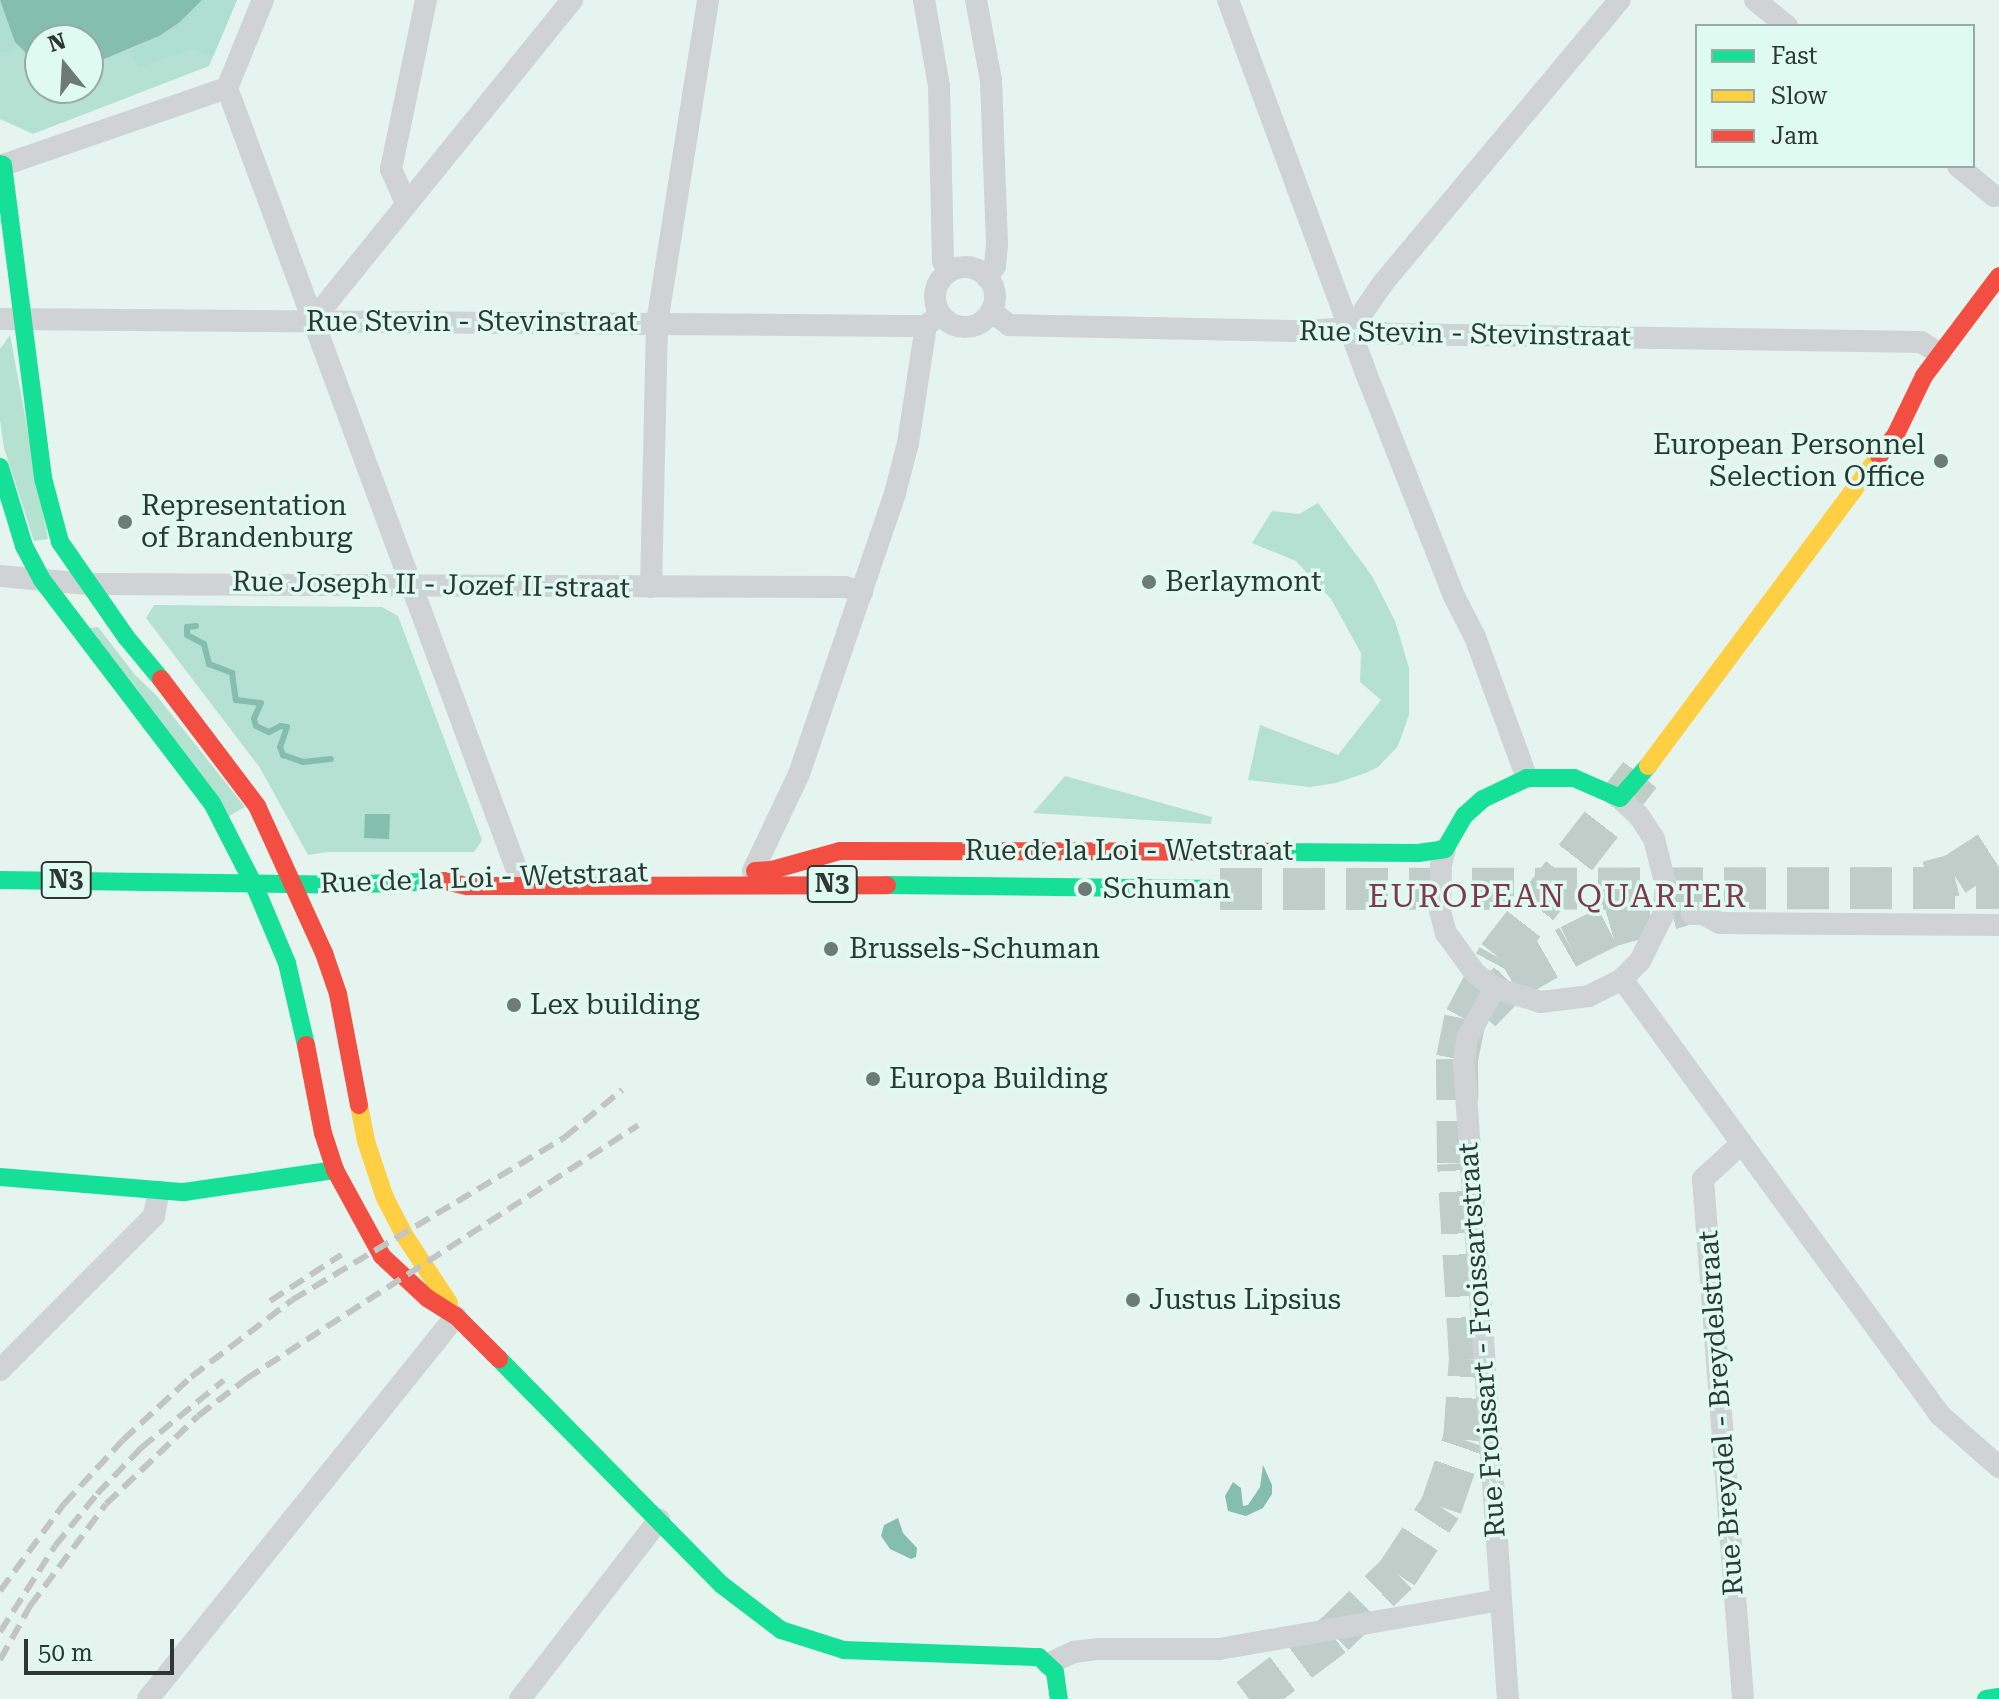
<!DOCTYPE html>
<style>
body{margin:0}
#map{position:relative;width:1999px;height:1699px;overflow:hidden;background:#e5f4ef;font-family:"Roboto Serif",serif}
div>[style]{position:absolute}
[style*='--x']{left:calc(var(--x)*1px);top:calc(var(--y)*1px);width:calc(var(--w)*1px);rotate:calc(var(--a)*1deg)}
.green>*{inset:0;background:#b4e1d2}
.forest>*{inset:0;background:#afdfd0}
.water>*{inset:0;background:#85bead}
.stream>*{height:6px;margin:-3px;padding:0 3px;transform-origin:3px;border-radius:3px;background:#85bead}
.highway-tunnel>*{height:42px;margin-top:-21px;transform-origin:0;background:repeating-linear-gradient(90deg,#c0ceca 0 42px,transparent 0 63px)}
.street>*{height:22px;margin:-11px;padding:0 11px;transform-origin:11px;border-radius:11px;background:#d0d3d3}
.street>.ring{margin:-11px;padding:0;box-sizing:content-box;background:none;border:22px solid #d0d3d3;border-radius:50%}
.fast>*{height:18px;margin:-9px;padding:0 9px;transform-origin:9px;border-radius:9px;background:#16e098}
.slow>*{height:18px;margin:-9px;padding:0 9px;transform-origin:9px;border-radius:9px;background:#ffcf43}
.jam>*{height:18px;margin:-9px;padding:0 9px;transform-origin:9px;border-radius:9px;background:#f24e42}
.rail>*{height:6px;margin-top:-3px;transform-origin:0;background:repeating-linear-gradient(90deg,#c2c5c4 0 16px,transparent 0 24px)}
.dots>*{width:22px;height:22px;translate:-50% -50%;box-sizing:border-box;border:4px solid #dffaf0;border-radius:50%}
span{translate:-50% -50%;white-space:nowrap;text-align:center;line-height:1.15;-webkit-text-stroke:7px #dffaf0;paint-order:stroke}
.shield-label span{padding:2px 6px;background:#dffaf0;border:2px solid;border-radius:6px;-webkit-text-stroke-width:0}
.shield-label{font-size:26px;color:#2d3834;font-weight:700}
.street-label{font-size:28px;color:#2d3834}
.poi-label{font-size:28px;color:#2d3834}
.right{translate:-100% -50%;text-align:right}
.left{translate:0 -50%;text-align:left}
.quarter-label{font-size:32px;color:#7f384e;letter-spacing:2px}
.legend{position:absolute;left:1695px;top:24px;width:280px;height:144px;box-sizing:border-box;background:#dffaf0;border:2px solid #98aca5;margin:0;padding:10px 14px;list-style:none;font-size:24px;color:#2d3834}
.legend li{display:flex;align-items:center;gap:16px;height:40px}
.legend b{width:40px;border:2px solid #98aca5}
.north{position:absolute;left:24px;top:24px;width:80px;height:80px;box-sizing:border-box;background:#dffaf0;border:2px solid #98aca5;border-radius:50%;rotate:342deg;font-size:22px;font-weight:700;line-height:32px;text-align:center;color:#2d3834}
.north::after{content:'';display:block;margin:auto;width:28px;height:36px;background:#6d7a75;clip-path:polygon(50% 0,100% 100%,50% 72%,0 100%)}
.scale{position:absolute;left:24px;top:1639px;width:150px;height:36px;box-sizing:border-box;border:4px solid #2d3834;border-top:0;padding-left:10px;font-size:24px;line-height:28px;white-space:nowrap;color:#2d3834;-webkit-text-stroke:6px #dffaf0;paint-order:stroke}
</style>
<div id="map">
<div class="green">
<div style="clip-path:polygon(0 0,15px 42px,40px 63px,40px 88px,88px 88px,88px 66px,159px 36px,180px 22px,202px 0,237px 0,209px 66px,33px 134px,0 119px)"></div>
<div style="clip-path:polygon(10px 335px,48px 539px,34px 541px,4px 448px,0 420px,0 349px)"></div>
<div style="clip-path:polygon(1318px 503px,1372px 576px,1395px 621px,1409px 668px,1409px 715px,1398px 746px,1378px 767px,1366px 773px,1336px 783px,1310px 787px,1248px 780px,1260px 725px,1338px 755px,1381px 700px,1360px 682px,1361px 653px,1331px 599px,1296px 561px,1252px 543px,1272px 511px,1299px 514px)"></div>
<div style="clip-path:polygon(154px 605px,382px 607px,398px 616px,482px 840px,474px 852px,328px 852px,308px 855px,260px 768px,146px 618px)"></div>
<div style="clip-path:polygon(98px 627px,135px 675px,156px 695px,245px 807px,229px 816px,89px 628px)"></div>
<div style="clip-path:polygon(1065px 776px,1212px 817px,1211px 824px,1033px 813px)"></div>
</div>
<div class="forest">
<div style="clip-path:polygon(0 0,19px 48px,9px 53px,0 52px)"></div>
<div style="clip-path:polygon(202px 0,237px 0,213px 56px,191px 49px,138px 68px,129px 51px,180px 22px)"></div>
</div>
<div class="water">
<div style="clip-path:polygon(0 0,202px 0,180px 22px,159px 36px,88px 66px,88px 40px,40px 40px,40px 63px,34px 61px,15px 42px)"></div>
<div style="clip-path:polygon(365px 814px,390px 814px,389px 839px,364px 838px)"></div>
<div style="clip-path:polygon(1263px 1465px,1272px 1485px,1272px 1494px,1263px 1508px,1246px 1516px,1228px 1511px,1225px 1496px,1233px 1482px,1241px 1488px,1243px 1506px,1248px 1505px,1260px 1487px)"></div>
<div style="clip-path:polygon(898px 1518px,903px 1533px,917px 1548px,916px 1557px,911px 1559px,890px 1549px,881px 1536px,884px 1525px)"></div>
</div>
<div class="stream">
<div style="--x:196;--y:626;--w:9;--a:174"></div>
<div style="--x:187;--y:627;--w:8;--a:90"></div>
<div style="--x:187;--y:635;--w:19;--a:28"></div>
<div style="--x:204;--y:644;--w:21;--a:76"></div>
<div style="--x:209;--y:664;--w:25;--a:21"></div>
<div style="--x:232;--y:673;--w:27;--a:82"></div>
<div style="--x:236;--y:700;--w:25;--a:7"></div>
<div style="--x:261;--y:703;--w:17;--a:114"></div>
<div style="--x:254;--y:719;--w:7;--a:74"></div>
<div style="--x:256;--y:726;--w:14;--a:25"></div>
<div style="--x:269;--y:732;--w:13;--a:-27"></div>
<div style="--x:281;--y:726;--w:6;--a:9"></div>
<div style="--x:287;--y:727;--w:21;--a:109"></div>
<div style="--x:280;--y:747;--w:9;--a:69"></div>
<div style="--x:283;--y:755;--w:21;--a:19"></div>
<div style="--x:303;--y:762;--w:28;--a:-6"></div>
</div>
<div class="highway-tunnel">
<div style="--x:1928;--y:882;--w:27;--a:-15"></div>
<div style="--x:1954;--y:875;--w:54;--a:-32.8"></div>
<div style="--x:1220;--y:889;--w:779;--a:-0.07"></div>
<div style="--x:1480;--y:1012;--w:45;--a:-45.9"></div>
<div style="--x:1511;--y:980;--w:68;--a:-30"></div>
<div style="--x:1570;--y:946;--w:45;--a:-26.6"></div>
<div style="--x:1610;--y:926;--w:76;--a:-16"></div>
<div style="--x:1249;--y:1699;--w:106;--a:-37"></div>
<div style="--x:1334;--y:1635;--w:88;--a:-44.1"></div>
<div style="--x:1397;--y:1574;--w:80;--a:-56.7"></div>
<div style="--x:1441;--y:1507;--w:71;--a:-71.1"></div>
<div style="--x:1464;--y:1440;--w:81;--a:-85.8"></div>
<div style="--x:1470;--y:1359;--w:196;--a:-93.5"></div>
<div style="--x:1458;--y:1163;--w:104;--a:-90.6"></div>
<div style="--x:1457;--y:1059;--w:41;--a:-78.7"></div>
<div style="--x:1465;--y:1019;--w:70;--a:-62"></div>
<div style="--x:1498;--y:957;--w:241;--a:-52.1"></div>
</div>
<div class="street">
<div style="--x:924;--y:0;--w:87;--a:80.1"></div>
<div style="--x:939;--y:86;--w:175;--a:88.7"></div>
<div style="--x:943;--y:261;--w:12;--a:59"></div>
<div style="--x:976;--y:0;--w:81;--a:79.4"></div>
<div style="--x:991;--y:80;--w:164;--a:87.9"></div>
<div style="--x:997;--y:244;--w:22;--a:95"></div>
<div style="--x:995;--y:266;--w:14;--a:126"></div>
<div style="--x:1228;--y:0;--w:408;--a:69.7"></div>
<div style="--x:1370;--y:383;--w:229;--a:68.5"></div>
<div style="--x:1454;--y:596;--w:46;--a:62.9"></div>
<div style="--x:1475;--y:637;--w:150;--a:69.8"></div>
<div style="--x:1755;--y:0;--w:41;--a:39.1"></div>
<div style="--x:227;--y:88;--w:837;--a:69.66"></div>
<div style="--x:3;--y:165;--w:237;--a:-19"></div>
<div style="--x:227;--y:88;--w:95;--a:-67.8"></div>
<div style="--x:1958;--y:166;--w:47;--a:39.8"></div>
<div style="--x:406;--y:203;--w:37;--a:-114"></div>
<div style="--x:391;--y:169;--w:173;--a:-78.3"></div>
<div class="ring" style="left:935px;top:267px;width:38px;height:38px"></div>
<div style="--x:991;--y:311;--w:23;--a:38"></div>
<div style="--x:1009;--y:325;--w:294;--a:1.2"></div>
<div style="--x:1303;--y:331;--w:49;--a:-3.5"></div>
<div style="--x:1352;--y:328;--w:39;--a:9"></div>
<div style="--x:1391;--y:334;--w:530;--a:0.86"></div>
<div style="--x:1921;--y:342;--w:22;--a:32"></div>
<div style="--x:0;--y:319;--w:908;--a:0.44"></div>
<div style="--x:908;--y:326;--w:18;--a:0"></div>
<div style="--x:926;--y:326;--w:18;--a:-41"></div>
<div style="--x:313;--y:320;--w:412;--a:-51"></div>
<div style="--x:1352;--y:328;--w:55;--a:-55.4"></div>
<div style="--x:1383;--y:283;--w:369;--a:-50.1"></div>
<div style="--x:0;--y:576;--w:87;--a:5.3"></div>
<div style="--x:87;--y:584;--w:758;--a:0.23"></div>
<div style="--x:845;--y:587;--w:18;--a:16"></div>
<div style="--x:651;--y:587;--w:264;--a:-88.7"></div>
<div style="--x:657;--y:323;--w:327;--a:-81"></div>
<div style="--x:1445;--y:849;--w:16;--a:104"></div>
<div style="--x:1441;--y:865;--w:46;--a:91.2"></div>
<div style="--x:1440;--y:911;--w:23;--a:75"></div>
<div style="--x:1446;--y:933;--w:49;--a:54.1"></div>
<div style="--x:1475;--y:973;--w:25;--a:37"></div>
<div style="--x:1495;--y:988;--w:48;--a:16.9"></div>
<div style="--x:1541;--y:1002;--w:48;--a:-7.1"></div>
<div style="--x:1589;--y:996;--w:37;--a:-27"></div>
<div style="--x:1622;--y:979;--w:25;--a:-45"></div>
<div style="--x:1640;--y:961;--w:51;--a:-63.4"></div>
<div style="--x:1663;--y:915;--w:29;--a:-84"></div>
<div style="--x:1666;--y:886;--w:49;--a:-104.3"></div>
<div style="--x:1654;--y:839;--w:27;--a:-123"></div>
<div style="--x:1639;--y:816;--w:26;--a:-137"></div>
<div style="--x:753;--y:871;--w:107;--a:-64.6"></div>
<div style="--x:799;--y:774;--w:297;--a:-71.1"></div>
<div style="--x:895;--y:493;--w:52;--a:-75.4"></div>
<div style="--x:908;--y:443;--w:118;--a:-81.3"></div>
<div style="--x:1692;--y:914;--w:11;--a:0"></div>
<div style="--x:1703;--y:914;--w:19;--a:28"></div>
<div style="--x:1720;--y:923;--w:279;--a:0.4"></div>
<div style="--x:1622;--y:979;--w:540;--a:53.89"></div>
<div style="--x:1940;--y:1415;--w:79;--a:41.4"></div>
<div style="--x:1495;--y:988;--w:57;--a:119.2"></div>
<div style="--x:1467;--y:1038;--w:26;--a:97"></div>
<div style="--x:1464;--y:1064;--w:637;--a:86.04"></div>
<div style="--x:1741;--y:1144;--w:52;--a:137.4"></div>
<div style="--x:1703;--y:1179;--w:522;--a:85.6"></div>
<div style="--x:0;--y:1370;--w:218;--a:-45"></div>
<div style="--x:154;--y:1216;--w:25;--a:-79"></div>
<div style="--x:1048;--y:1664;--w:29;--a:-25"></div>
<div style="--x:1074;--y:1652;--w:25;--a:-7"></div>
<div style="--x:1099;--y:1649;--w:120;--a:0"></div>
<div style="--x:1219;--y:1649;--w:286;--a:-9.9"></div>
<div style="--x:148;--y:1699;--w:491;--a:-51.2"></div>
<div style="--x:520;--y:1699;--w:227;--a:-52.2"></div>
</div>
<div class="fast">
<div style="--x:0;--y:164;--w:3;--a:18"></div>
<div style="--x:3;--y:165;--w:316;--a:82.7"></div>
<div style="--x:43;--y:478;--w:66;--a:75.1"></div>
<div style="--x:60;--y:542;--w:116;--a:55.2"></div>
<div style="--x:126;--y:637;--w:55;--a:50.2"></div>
<div style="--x:0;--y:467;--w:83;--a:73.1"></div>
<div style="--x:24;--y:546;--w:38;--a:62"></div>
<div style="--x:42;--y:580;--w:280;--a:52.7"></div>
<div style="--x:212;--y:803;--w:94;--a:62.9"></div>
<div style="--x:255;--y:887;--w:82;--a:67.2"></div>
<div style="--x:287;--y:963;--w:84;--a:77"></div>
<div style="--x:1275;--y:852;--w:143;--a:0.4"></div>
<div style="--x:1418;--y:853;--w:27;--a:-8"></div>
<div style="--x:1445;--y:849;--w:39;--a:-60"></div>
<div style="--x:1465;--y:815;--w:24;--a:-42"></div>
<div style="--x:1483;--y:799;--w:49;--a:-25.5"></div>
<div style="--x:1527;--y:778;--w:47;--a:0"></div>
<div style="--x:1574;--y:778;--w:50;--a:23.5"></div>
<div style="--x:1620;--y:798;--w:43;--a:-48.8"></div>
<div style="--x:0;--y:880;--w:339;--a:0.8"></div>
<div style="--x:339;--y:885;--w:106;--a:-2.2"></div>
<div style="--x:887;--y:885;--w:333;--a:0.7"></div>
<div style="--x:0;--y:1177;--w:185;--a:4.7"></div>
<div style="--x:184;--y:1192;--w:153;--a:-8.3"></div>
<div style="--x:499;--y:1359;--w:317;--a:45.4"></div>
<div style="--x:722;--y:1585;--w:74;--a:37.3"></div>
<div style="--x:781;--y:1630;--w:66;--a:17.6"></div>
<div style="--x:844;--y:1650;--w:195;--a:2.1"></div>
<div style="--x:1039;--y:1657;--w:22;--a:43"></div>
<div style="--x:1055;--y:1672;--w:27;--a:82"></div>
<div style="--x:1986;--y:1699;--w:13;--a:-9"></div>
</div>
<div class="slow">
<div style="--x:1648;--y:766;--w:387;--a:-53.3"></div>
<div style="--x:359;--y:1105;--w:37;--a:79"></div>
<div style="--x:366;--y:1141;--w:60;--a:71.6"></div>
<div style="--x:385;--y:1198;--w:45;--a:62.3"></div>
<div style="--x:406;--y:1238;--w:78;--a:56.5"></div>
</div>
<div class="jam">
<div style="--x:1879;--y:456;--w:28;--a:-52"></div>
<div style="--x:1896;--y:434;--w:64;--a:-64.2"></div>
<div style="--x:1924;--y:376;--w:125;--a:-53.1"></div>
<div style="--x:161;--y:679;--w:159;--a:52.9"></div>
<div style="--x:257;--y:806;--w:162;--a:65.5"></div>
<div style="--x:324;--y:953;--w:43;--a:71.1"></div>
<div style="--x:338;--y:994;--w:113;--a:79.3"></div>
<div style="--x:755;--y:871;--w:17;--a:-3"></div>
<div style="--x:772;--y:870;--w:71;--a:-15.6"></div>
<div style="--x:840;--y:851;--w:435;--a:0.1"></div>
<div style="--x:445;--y:881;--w:23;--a:13"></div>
<div style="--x:467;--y:886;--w:420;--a:-0.1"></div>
<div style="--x:306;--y:1045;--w:90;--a:79.1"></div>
<div style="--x:323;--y:1133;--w:39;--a:72"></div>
<div style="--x:335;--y:1170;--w:98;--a:61.3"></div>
<div style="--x:382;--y:1256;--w:62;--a:43"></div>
<div style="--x:427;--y:1298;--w:34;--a:32"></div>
<div style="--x:456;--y:1316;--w:61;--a:45"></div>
</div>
<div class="rail">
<div style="--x:270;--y:1301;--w:85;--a:-32.9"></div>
<div style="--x:0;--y:1591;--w:108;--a:-53.7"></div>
<div style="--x:64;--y:1504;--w:87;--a:-47.3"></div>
<div style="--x:123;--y:1440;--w:93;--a:-42.8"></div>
<div style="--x:191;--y:1377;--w:127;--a:-37.3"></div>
<div style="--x:292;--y:1300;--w:318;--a:-30.8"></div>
<div style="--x:565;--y:1137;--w:74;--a:-39.5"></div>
<div style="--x:0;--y:1632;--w:102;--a:-57.4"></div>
<div style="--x:55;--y:1546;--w:67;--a:-51.1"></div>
<div style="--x:97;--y:1494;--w:64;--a:-46.3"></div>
<div style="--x:141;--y:1448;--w:107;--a:-39.3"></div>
<div style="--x:0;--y:1660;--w:62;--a:-60.9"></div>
<div style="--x:30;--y:1606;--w:127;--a:-53.3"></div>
<div style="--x:106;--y:1504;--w:127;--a:-43.7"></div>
<div style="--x:198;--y:1416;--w:61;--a:-37.6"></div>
<div style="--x:246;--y:1379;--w:467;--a:-32.9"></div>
</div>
<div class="dots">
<div style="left:1941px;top:461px;background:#6d7a75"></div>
<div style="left:125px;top:522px;background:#6d7a75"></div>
<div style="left:1149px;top:582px;background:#6d7a75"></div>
<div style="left:1085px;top:889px;background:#6d7a75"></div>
<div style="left:831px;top:949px;background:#6d7a75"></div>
<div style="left:514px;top:1005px;background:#6d7a75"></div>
<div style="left:873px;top:1079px;background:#6d7a75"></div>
<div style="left:1133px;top:1300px;background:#6d7a75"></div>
</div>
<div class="shield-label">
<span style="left:66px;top:880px">N3</span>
<span style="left:832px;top:884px">N3</span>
</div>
<div class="street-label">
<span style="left:472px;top:322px">Rue Stevin - Stevinstraat</span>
<span style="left:1465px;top:334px;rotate:1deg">Rue Stevin - Stevinstraat</span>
<span style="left:431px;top:585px;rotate:1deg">Rue Joseph II - Jozef II-straat</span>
<span style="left:1129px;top:851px">Rue de la Loi - Wetstraat</span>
<span style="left:484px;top:878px;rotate:-2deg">Rue de la Loi - Wetstraat</span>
<span style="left:1482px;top:1340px;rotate:-94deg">Rue Froissart - Froissartstraat</span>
<span style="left:1721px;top:1413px;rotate:-94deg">Rue Breydel - Breydelstraat</span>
</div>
<div class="poi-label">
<span class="right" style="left:1925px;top:461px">European Personnel<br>Selection Office</span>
<span class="left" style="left:141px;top:522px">Representation<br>of Brandenburg</span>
<span class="left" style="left:1165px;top:582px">Berlaymont</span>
<span class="left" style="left:1103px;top:889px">Schuman</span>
<span class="left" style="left:849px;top:949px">Brussels-Schuman</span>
<span class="left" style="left:530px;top:1005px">Lex building</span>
<span class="left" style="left:889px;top:1079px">Europa Building</span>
<span class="left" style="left:1149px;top:1300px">Justus Lipsius</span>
</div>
<div class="quarter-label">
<span style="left:1558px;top:896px">EUROPEAN QUARTER</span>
</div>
<ul class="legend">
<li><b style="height:10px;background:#16e098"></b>Fast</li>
<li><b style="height:10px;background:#ffcf43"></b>Slow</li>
<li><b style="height:10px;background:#f24e42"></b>Jam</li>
</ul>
<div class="north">N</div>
<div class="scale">50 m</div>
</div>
